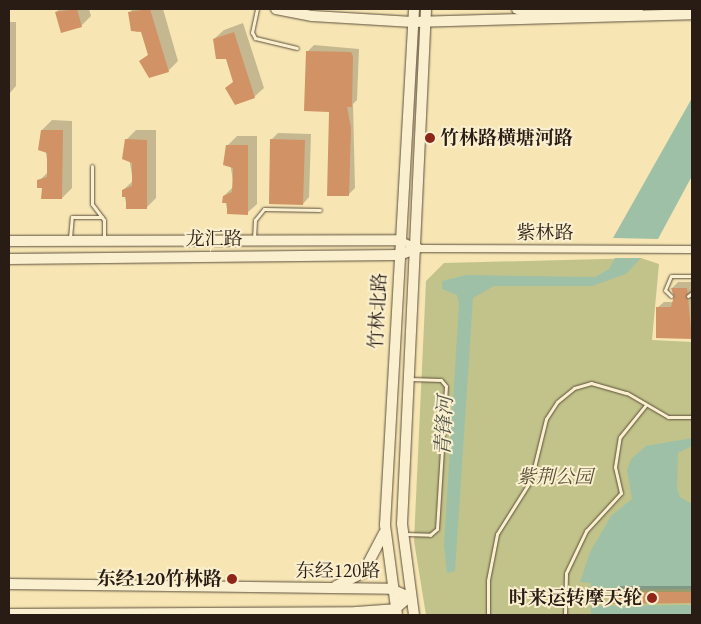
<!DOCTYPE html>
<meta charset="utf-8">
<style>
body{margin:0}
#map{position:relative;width:701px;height:624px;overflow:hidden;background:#f7e6b4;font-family:"EB Garamond","Noto Serif SC",serif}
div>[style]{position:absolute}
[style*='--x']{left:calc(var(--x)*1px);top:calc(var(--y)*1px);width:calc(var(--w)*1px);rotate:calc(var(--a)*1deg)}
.green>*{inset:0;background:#c2c38a}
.water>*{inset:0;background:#9ec0a7}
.shadow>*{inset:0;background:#0003}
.building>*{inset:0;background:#d19266}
.roads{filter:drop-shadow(0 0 1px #5c4e3c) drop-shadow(0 0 1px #5c4e3c)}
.lane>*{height:3px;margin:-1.5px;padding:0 1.5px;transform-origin:1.5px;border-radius:1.5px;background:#faefce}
.street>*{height:7px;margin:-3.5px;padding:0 3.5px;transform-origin:3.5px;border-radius:3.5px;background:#faefce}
.secondary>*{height:10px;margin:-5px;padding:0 5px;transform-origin:5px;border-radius:5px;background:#faefce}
.dots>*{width:14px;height:14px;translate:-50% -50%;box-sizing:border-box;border:2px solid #faefce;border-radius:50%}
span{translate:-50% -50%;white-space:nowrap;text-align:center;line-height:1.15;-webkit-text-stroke:4px #faefce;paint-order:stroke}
.poi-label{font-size:19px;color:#281c14;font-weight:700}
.left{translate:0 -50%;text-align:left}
.right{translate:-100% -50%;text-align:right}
.street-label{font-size:19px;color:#281c14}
.park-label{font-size:19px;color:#564e37;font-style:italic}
.water-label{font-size:20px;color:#515547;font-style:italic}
.frame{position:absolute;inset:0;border:10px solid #281c14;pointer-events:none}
</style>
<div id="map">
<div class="green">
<div style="clip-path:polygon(641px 258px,659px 264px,652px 340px,692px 342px,692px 615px,426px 615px,414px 541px,426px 281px,444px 263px)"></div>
</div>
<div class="water">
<div style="clip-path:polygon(692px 98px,692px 176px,658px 239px,613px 238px)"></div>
<div style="clip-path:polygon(615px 258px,641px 258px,626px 274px,592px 286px,494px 286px,473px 298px,455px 571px,447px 573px,444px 545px,459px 304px,457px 295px,442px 289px,442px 281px,466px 275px,595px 277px,609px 269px)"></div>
<div style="clip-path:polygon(692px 438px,692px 446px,678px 453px,677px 488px,680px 497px,692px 504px,692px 589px,590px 590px,591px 583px,580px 582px,590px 552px,611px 516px,632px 499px,627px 470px,631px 459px,646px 446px)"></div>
<div style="clip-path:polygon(692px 605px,692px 615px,591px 615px,591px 606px)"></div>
</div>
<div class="shadow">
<div style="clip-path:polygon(60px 9px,89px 9px,91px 16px,81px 26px,56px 12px)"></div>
<div style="clip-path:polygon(133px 9px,163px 9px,178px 61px,168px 71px,141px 61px,149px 54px,142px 30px,136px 32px,130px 12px)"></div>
<div style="clip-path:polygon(9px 22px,16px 22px,16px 86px,9px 94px)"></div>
<div style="clip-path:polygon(243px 23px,264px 88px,254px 97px,234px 81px,227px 58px,214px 39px,224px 30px)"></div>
<div style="clip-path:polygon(314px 45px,359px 49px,357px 100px,353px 104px,355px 188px,348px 195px,330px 110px,307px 52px)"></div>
<div style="clip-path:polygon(52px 120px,72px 121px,72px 188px,62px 198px,39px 181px,49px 171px,42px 130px)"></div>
<div style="clip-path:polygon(136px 130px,156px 130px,156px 198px,146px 208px,127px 207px,123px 190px,133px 181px,126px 140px)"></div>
<div style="clip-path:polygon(278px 133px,311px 134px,309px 197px,303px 204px,272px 139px)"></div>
<div style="clip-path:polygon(237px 136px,257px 136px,257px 204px,247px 213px,228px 213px,224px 196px,234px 186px,227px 146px)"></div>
<div style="clip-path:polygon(678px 282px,692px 282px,692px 337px,657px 337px,657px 308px,664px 302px,674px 302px,672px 288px)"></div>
<div style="clip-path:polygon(619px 586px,692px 586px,692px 602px,612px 602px,612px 593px)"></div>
</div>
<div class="building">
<div style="clip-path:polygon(77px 9px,82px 27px,61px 33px,55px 12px)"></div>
<div style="clip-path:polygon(150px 9px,169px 72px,149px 78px,139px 61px,148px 55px,141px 32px,131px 31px,128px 12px)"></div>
<div style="clip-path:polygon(234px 32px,255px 98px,235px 105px,225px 88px,233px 82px,226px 59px,216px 59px,213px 39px)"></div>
<div style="clip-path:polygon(306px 51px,351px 52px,353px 56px,352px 107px,347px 107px,351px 128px,349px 196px,327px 196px,329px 112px,304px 111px)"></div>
<div style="clip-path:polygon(41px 130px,63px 130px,62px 199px,41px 199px,42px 188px,37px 188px,37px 180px,47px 177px,47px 153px,38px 150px)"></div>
<div style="clip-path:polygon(125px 139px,147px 140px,147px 209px,126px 209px,126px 197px,122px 197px,122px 190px,132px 186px,132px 163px,122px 159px)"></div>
<div style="clip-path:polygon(270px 139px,305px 140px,303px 205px,269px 204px)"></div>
<div style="clip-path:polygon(226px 145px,248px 145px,248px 215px,227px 214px,227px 203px,222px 203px,223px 196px,232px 192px,233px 168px,223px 165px)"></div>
<div style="clip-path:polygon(671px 288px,687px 288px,692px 339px,656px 338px,656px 307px,671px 307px,674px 296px)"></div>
<div style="clip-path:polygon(611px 592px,692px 592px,692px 603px,611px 604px)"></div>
</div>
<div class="roads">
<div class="lane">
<div style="--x:257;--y:9;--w:24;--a:102"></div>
<div style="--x:252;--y:32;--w:7;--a:63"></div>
<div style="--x:255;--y:38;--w:43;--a:13.4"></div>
<div style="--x:92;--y:166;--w:38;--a:90"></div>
<div style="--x:92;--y:204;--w:20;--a:53"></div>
<div style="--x:104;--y:220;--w:19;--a:90"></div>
<div style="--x:70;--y:238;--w:21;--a:-85"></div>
<div style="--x:72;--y:217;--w:30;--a:0"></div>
<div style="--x:254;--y:239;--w:19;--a:-87"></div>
<div style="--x:255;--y:220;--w:14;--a:-51"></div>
<div style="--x:264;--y:209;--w:56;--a:1"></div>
<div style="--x:671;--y:296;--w:8;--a:-135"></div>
<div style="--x:665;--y:290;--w:15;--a:-67"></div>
<div style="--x:671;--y:276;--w:21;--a:0"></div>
<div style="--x:688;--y:296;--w:5;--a:-37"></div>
<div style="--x:406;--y:534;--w:24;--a:2"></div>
<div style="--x:430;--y:535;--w:9;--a:-41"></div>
<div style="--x:437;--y:529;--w:143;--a:-86.4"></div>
<div style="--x:446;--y:386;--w:8;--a:-130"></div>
<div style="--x:441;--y:380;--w:31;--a:-178"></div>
<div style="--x:488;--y:615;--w:35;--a:-90"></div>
<div style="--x:488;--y:580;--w:47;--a:-78.9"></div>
<div style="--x:497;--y:534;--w:64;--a:-57.8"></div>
<div style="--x:531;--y:480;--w:63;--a:-76.2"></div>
<div style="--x:546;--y:419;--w:20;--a:-57"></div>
<div style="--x:557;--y:402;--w:22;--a:-39"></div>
<div style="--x:574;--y:388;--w:18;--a:-16"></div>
<div style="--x:591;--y:383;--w:37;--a:16"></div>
<div style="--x:627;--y:393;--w:48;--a:30.3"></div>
<div style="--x:668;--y:417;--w:24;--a:0"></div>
<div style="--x:565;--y:615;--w:42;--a:-88.6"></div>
<div style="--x:566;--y:573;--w:47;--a:-64.5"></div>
<div style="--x:586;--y:531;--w:52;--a:-47.4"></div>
<div style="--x:621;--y:493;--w:27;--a:-103"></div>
<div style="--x:615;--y:467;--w:30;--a:-81"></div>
<div style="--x:620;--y:437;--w:40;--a:-51"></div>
</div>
<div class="street">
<div style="--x:400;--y:240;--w:20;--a:24"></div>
<div style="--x:418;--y:248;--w:274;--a:0.2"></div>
</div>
<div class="secondary">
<div style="--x:276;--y:9;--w:37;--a:11"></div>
<div style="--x:312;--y:16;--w:101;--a:3.4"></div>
<div style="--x:413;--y:22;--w:279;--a:-1.6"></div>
<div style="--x:517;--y:9;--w:121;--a:0"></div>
<div style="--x:9;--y:241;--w:391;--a:-0.1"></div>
<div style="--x:9;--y:259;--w:390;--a:-0.6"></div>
<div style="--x:399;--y:255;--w:20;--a:-20"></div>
<div style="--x:9;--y:584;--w:382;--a:0.7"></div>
<div style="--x:391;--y:589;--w:20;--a:24"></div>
<div style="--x:336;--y:586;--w:30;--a:-26"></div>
<div style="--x:363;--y:573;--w:45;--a:-62.3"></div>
<div style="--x:9;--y:614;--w:347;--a:-0.3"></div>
<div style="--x:356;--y:612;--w:39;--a:-4"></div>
<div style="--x:395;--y:609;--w:18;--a:-41"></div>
<div style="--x:397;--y:615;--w:91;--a:-97.6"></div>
<div style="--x:385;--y:525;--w:517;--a:-86.78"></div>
<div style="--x:414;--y:615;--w:92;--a:-97.5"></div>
<div style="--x:402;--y:524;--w:516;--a:-87.33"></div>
</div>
</div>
<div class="dots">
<div style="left:430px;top:138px;background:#8f2418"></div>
<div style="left:232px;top:579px;background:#8f2418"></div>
<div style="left:652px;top:598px;background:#8f2418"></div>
</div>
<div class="poi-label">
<span class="left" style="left:440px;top:138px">竹林路横塘河路</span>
<span class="right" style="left:222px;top:579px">东经120竹林路</span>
<span class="right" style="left:642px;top:598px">时来运转摩天轮</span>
</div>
<div class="street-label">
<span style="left:545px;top:233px">紫林路</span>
<span style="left:214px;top:239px">龙汇路</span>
<span style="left:378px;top:311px;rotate:-87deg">竹林北路</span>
<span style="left:338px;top:571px">东经120路</span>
</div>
<div class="park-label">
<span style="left:555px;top:477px">紫荆公园</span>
</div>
<div class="water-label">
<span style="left:444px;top:426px;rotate:-87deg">青锋河</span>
</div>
<div class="frame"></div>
</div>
